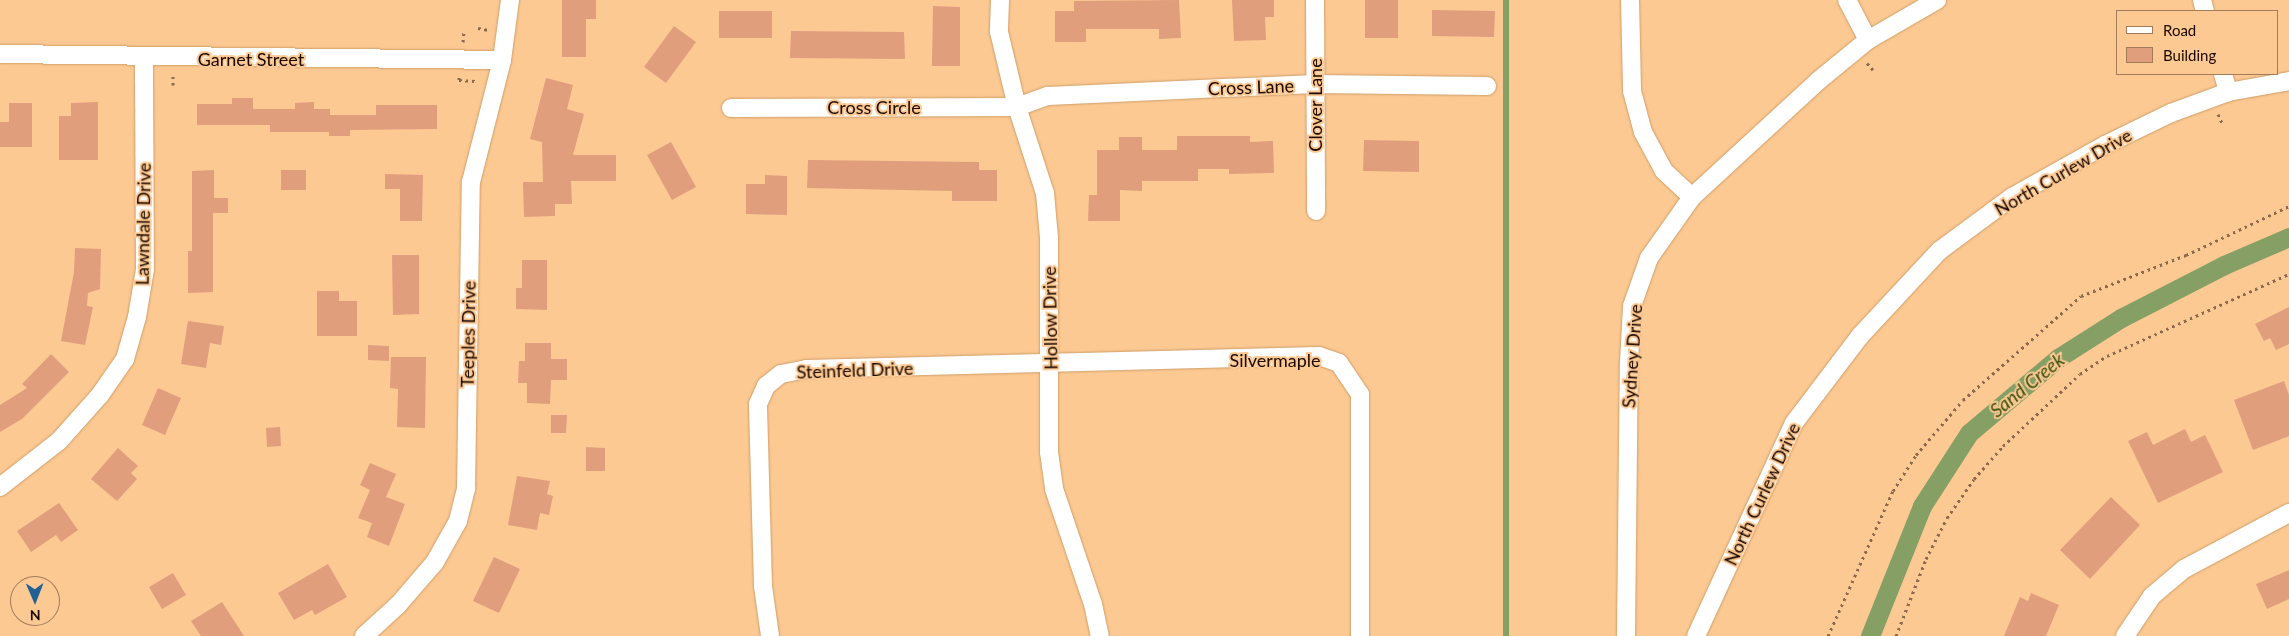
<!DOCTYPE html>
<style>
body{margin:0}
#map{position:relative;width:2289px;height:636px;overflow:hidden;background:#fdc993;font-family:Lato,sans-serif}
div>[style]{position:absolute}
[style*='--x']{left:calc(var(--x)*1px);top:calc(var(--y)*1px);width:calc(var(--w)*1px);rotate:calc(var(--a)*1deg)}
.stream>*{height:5.5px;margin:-2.75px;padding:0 2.75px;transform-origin:2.75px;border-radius:2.75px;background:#859f64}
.canal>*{height:19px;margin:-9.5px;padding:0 9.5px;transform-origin:9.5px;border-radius:9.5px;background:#859f64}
.building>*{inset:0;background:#e09e7d}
.path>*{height:3px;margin-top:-1.5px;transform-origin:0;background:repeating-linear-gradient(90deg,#8c694a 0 2.5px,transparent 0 6.5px)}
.roads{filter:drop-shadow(0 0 1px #cf9e68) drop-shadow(0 0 1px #cf9e68)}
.minor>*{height:18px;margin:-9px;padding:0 9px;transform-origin:9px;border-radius:9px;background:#fff}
span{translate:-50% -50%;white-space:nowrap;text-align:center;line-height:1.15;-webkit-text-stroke:4px #fdc993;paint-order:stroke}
.street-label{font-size:18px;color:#190800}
.water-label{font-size:19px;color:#374f0d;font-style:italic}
.legend{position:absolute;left:2116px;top:10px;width:162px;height:65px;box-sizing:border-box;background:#fdc993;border:1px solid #a27c58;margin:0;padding:6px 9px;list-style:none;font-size:15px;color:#190800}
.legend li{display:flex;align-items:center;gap:10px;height:25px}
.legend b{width:25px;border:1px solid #a27c58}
.north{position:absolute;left:10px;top:576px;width:50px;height:50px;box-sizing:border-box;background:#fdc993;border:1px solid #a27c58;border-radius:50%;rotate:179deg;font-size:14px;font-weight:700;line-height:20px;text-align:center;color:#190800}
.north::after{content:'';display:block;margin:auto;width:18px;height:22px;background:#1f6095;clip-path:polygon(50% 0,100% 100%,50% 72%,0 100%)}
</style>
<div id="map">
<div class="stream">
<div style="--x:1506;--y:636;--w:636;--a:-90"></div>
</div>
<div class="canal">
<div style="--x:1870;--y:636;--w:140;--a:-68.2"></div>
<div style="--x:1922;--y:506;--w:87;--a:-57.2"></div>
<div style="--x:1969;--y:433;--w:116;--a:-40.1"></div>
<div style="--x:2058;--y:358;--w:75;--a:-32.4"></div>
<div style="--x:2121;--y:318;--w:116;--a:-27.2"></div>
<div style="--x:2224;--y:265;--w:71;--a:-23.3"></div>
</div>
<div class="building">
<div style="clip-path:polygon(562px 0,596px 0,596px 19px,586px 19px,586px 57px,562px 57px)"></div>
<div style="clip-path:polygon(1179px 0,1181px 38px,1159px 39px,1159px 29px,1086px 29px,1086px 42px,1055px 42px,1055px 11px,1074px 11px,1074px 1px)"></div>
<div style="clip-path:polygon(1232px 0,1274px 0,1274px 17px,1265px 17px,1266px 40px,1234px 41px)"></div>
<div style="clip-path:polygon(1365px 0,1398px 0,1398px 38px,1365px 38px)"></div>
<div style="clip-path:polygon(933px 6px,960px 7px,960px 66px,932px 66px)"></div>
<div style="clip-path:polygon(1432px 10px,1495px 11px,1494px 37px,1432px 36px)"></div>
<div style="clip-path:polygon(719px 11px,772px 11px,772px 38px,719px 38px)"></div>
<div style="clip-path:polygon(674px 26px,696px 42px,666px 83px,644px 67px)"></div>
<div style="clip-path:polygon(791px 31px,904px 32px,905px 59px,790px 58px)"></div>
<div style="clip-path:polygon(546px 78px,573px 85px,567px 109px,584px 114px,573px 155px,616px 155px,616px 181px,571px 181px,572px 204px,555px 204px,555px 216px,524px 217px,523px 182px,543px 182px,542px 142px,530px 139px)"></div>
<div style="clip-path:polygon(232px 98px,253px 98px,253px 109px,295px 109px,295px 103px,314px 102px,314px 109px,330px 109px,330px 115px,376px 115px,376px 105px,437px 105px,437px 129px,350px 130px,350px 136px,329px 136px,329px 132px,270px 132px,270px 125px,197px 125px,197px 104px,232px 104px)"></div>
<div style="clip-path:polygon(98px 102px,98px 160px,59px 160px,59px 116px,71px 116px,71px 103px)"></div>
<div style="clip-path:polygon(9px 103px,32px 103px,32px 147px,0 147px,0 122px,9px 122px)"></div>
<div style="clip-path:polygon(1177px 136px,1250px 136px,1250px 142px,1273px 141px,1274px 173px,1229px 174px,1229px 169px,1198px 169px,1198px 181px,1142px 181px,1142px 191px,1120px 190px,1120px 221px,1088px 221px,1089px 195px,1097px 195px,1097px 150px,1119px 150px,1119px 137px,1142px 137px,1142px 150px,1177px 150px)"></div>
<div style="clip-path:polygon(1364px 140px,1419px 141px,1419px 172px,1363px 171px)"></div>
<div style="clip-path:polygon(671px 142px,696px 187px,672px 200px,647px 155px)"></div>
<div style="clip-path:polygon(808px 160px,979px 162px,979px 170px,997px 170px,997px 201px,952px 201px,952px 191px,807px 188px)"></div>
<div style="clip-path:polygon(214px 170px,214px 198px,228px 198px,228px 213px,213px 213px,213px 292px,188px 293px,188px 251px,192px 251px,192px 171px)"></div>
<div style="clip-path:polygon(281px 170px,306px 170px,306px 190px,281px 190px)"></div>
<div style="clip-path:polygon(385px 174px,423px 175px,422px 221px,400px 221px,400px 189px,385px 189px)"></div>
<div style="clip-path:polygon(765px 175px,787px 176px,787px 215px,746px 214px,746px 184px,765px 184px)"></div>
<div style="clip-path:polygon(75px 248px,101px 249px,100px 289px,88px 293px,87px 306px,93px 307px,85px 345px,61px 341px,74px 272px)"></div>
<div style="clip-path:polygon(392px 255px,419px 255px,419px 314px,393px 315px)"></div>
<div style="clip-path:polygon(522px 260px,547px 260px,547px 310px,516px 309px,516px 288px,522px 288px)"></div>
<div style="clip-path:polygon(317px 291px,339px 291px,339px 301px,357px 301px,357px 336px,317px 336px)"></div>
<div style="clip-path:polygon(2289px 307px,2289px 344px,2276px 350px,2270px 338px,2264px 341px,2255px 324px)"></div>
<div style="clip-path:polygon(188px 321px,224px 326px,221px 345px,210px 343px,206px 368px,181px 364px)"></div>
<div style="clip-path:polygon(525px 343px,551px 343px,551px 359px,567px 359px,567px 380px,551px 380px,550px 404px,527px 403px,527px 383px,518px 383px,519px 361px,525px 361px)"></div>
<div style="clip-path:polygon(368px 345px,389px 346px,389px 361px,368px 360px)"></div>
<div style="clip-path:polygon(51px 354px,69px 372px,22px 419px,0 432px,0 405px,27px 388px,22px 384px)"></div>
<div style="clip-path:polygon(391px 357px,426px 357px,425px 428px,397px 427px,398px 389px,390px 388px)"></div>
<div style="clip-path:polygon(2284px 381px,2289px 395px,2289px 436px,2253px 450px,2234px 400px)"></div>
<div style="clip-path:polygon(158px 388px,181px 398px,165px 435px,142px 425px)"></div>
<div style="clip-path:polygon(551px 415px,567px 415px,566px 433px,551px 433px)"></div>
<div style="clip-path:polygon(280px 427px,281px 446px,267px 447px,266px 428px)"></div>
<div style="clip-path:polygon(2185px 429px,2191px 442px,2205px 435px,2223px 472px,2158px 503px,2128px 441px,2147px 432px,2153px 445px)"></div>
<div style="clip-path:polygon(586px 447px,605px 448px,605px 471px,586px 471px)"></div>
<div style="clip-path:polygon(118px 448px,138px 466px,131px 473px,137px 479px,117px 501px,91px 479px)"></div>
<div style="clip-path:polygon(370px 463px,396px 474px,386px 497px,405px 504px,389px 546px,367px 537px,372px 523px,358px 518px,370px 490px,360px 485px)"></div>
<div style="clip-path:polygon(517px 476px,550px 481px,547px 494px,553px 496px,549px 515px,540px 513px,537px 530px,508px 525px)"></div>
<div style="clip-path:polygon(2111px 497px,2140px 525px,2090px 579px,2060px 550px)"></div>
<div style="clip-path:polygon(59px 503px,78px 530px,61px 542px,56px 535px,31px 552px,17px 531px)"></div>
<div style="clip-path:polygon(494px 557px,520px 569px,499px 613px,473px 601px)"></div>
<div style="clip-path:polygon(328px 564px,347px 597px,315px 615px,312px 610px,294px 620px,278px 593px)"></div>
<div style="clip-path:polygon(2289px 570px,2289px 599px,2267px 609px,2256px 584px)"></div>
<div style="clip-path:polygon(173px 573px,186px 595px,162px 609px,149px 587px)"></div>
<div style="clip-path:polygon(2031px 593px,2059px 605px,2046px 636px,2004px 636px,2020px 597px,2028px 601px)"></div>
<div style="clip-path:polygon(222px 602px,244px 636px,201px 636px,191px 621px)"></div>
</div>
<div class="path">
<div style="--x:478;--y:28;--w:11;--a:10"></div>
<div style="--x:463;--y:42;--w:11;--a:-85"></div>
<div style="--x:1867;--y:63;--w:9;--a:49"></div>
<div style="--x:459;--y:77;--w:3;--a:90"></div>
<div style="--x:459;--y:80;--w:16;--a:4"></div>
<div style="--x:173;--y:85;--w:12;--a:-90"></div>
<div style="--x:2218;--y:114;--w:10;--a:66"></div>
<div style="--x:1828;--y:636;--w:159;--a:-65.9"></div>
<div style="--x:1893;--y:491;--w:43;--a:-57.4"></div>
<div style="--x:1916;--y:455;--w:72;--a:-49.5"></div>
<div style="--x:1963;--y:400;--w:157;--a:-41.4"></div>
<div style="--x:2081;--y:296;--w:113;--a:-21.3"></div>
<div style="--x:2186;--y:255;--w:114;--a:-25.4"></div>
<div style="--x:1896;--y:636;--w:83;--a:-68.7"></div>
<div style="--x:1926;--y:559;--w:46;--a:-62.9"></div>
<div style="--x:1947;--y:518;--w:47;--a:-55.3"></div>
<div style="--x:1974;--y:479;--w:44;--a:-48.7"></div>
<div style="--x:2003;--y:446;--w:105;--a:-43.1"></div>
<div style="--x:2080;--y:374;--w:32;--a:-34"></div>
<div style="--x:2107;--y:356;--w:200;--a:-24.3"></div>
</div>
<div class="roads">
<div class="minor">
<div style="--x:1000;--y:0;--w:32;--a:92"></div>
<div style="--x:999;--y:32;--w:77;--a:76.5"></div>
<div style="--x:1017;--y:107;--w:90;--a:72"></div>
<div style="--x:1045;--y:193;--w:45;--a:84.9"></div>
<div style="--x:1049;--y:238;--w:214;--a:90"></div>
<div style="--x:1049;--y:452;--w:37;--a:82"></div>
<div style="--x:1054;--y:489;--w:121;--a:71.3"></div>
<div style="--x:1093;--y:604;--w:33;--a:78"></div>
<div style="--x:1315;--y:0;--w:211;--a:89.7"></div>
<div style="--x:1630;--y:0;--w:91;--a:88.7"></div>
<div style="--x:1632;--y:91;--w:42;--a:75"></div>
<div style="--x:1643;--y:132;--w:44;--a:61.7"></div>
<div style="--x:1664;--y:171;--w:38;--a:43"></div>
<div style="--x:1847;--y:0;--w:45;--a:62.3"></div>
<div style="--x:2202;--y:0;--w:11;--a:75"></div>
<div style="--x:0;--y:54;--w:502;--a:0.68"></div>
<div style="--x:2223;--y:74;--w:19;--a:74"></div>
<div style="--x:731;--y:108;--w:286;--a:-0.2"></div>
<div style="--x:1017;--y:107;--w:33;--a:-20"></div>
<div style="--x:1048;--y:96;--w:267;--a:-2.6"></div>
<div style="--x:1315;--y:84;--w:172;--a:0.7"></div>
<div style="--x:0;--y:487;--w:75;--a:-37.9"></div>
<div style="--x:59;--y:441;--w:62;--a:-48.3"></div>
<div style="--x:100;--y:395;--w:44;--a:-55.2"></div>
<div style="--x:125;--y:359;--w:44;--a:-74.1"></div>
<div style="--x:137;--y:317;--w:49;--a:-80.5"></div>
<div style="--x:145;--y:269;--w:211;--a:-90.3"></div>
<div style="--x:364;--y:636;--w:46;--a:-42.4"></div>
<div style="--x:398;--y:605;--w:57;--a:-49.3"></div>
<div style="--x:435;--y:562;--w:47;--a:-60.7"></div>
<div style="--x:458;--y:521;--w:34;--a:-76"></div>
<div style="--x:466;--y:488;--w:306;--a:-89.1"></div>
<div style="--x:471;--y:182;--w:126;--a:-75.7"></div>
<div style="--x:502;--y:60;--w:61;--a:-82.4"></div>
<div style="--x:770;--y:636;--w:50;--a:-98"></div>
<div style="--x:763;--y:586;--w:182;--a:-91.6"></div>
<div style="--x:758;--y:404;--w:20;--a:-66"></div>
<div style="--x:766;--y:386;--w:19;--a:-39"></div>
<div style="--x:781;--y:374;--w:25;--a:-11"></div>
<div style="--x:806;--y:369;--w:513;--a:-1.45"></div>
<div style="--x:1319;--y:356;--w:21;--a:19"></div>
<div style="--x:1339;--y:363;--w:37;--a:56"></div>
<div style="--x:1360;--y:394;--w:242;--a:90"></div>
<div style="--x:1626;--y:636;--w:274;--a:-89.4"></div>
<div style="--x:1629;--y:362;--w:56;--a:-86.9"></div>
<div style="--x:1632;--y:306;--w:51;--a:-70.5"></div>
<div style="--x:1649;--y:258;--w:75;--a:-54.8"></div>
<div style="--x:1692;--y:197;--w:171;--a:-42.6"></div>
<div style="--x:1818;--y:81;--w:65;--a:-39.4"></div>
<div style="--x:1868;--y:40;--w:80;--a:-30.1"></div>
<div style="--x:1696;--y:636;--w:234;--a:-65.3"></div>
<div style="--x:1794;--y:423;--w:109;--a:-52.8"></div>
<div style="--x:1860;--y:336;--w:116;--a:-47.1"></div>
<div style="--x:1939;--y:251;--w:91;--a:-36.5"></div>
<div style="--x:2012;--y:197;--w:107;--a:-29.2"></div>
<div style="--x:2105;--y:145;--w:73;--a:-25.9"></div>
<div style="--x:2171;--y:113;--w:61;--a:-20.2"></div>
<div style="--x:2228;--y:92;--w:62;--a:-10.2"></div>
<div style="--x:2125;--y:636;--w:48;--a:-56"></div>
<div style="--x:2152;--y:596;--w:42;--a:-40.2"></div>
<div style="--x:2184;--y:569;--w:119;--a:-28.1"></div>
</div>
</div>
<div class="street-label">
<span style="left:251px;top:59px">Garnet Street</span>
<span style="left:1251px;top:87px;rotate:-2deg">Cross Lane</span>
<span style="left:1315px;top:105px;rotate:-90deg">Clover Lane</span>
<span style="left:874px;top:107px">Cross Circle</span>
<span style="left:2063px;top:172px;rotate:-30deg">North Curlew Drive</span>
<span style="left:143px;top:224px;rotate:-89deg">Lawndale Drive</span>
<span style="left:1050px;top:318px;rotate:-91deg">Hollow Drive</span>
<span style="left:468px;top:334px;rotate:-89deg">Teeples Drive</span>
<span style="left:1632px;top:356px;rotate:-86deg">Sydney Drive</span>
<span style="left:1275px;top:360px">Silvermaple</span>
<span style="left:855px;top:370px;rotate:-2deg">Steinfeld Drive</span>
<span style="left:1762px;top:494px;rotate:-65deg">North Curlew Drive</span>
</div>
<div class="water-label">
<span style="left:2027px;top:385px;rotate:-39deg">Sand Creek</span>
</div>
<ul class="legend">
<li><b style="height:6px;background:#fff"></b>Road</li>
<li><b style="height:14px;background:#e09e7d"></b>Building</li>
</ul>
<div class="north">N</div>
</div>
